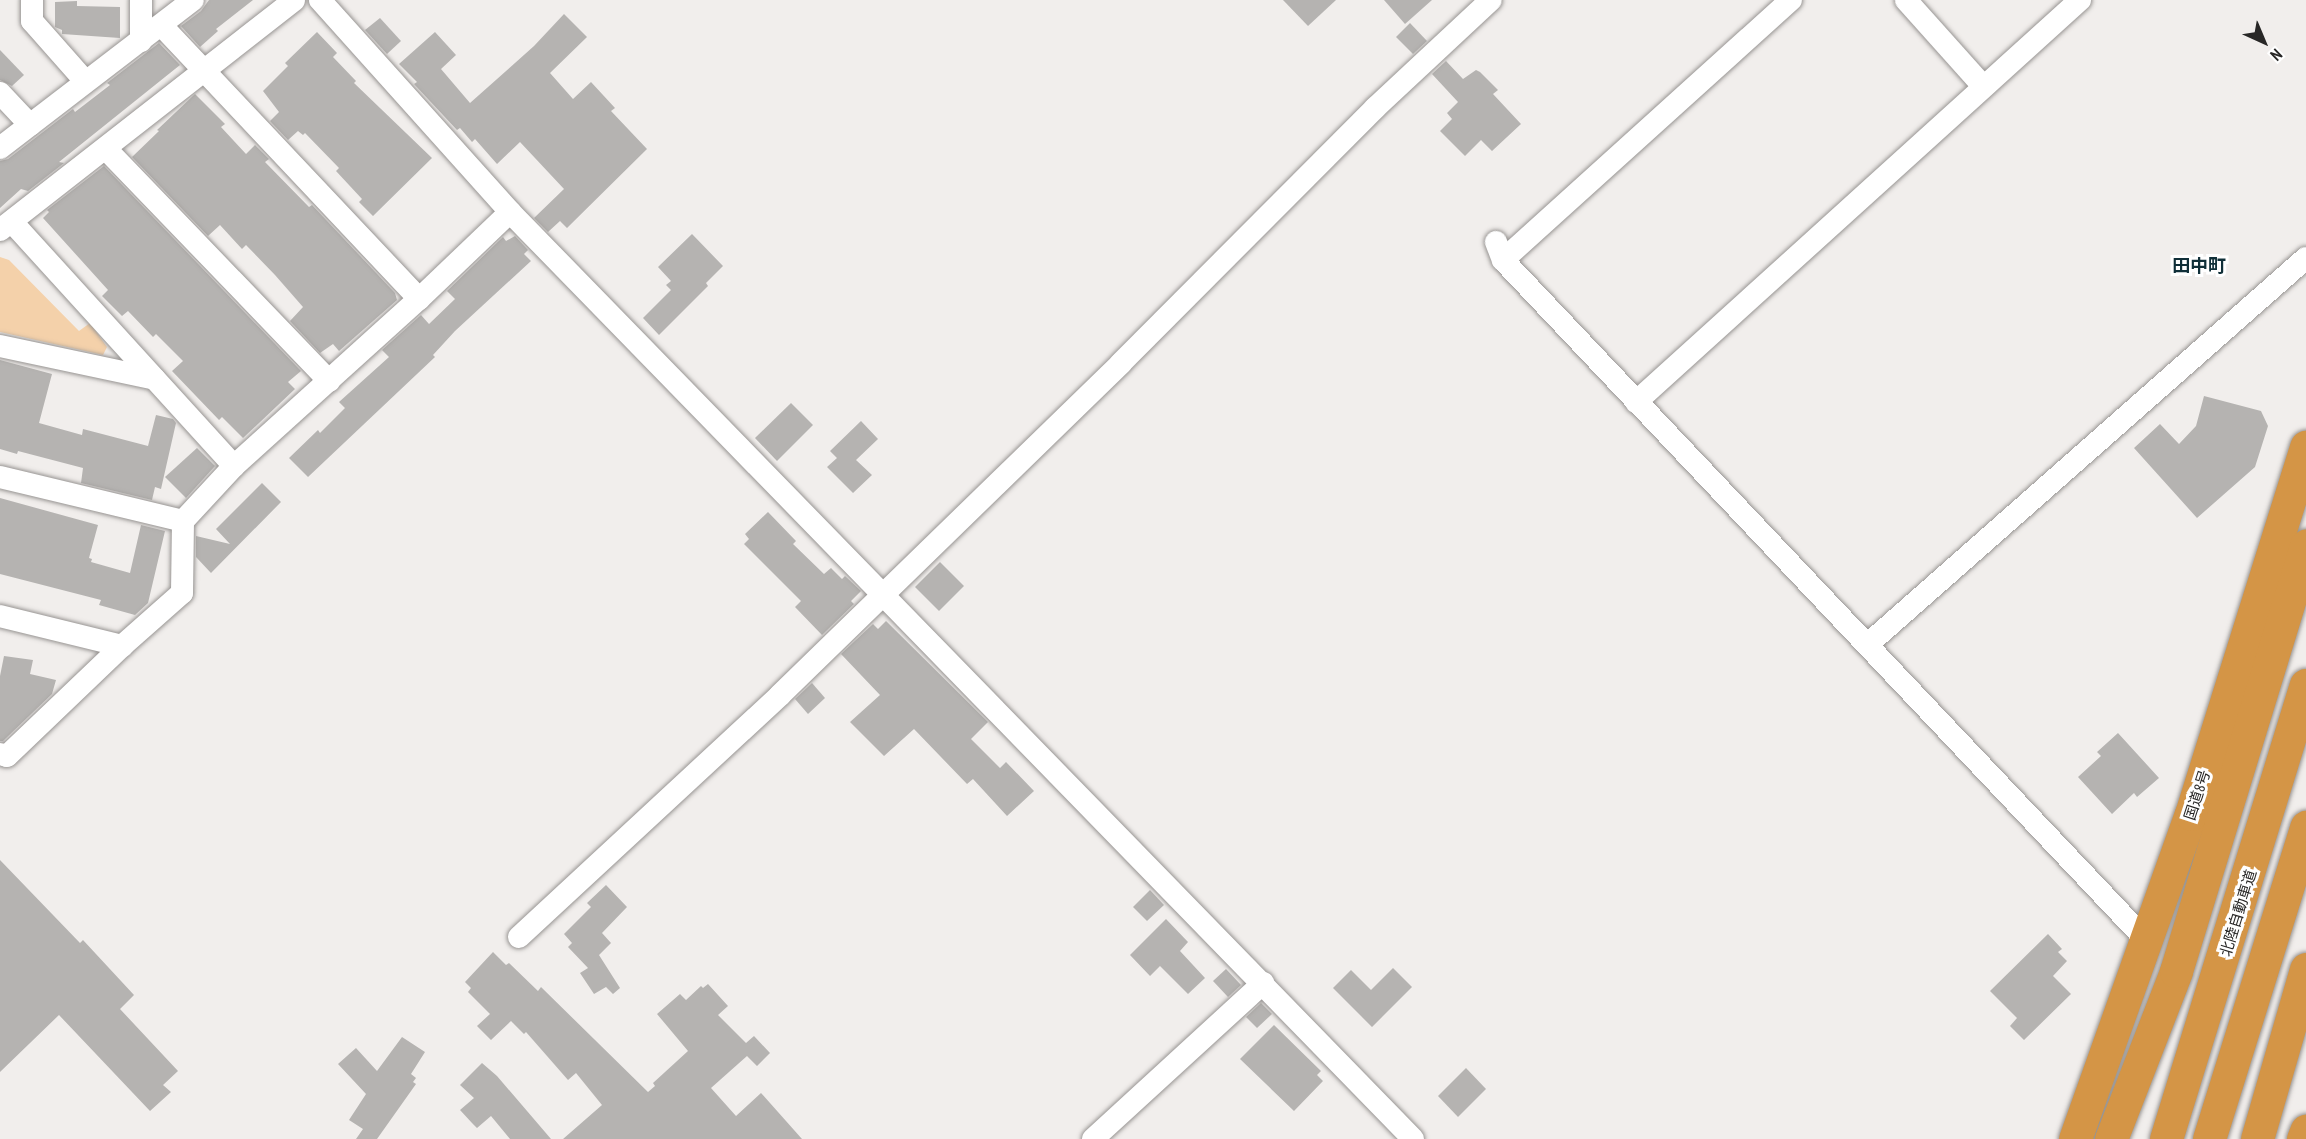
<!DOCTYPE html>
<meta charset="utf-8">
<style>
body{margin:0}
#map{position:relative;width:2306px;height:1139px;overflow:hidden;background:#f1eeec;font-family:"PT Sans Narrow","Noto Sans JP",sans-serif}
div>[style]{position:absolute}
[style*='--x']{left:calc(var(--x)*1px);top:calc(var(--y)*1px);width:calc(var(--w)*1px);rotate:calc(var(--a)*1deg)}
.green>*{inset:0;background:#f4d1aa}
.building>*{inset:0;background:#b5b3b1}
.roads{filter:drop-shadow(0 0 2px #979492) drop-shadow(0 0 2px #979492)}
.minor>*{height:22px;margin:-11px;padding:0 11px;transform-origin:11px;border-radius:11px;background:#fff}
.highway>*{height:33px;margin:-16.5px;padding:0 16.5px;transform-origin:16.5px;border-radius:16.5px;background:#d49546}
span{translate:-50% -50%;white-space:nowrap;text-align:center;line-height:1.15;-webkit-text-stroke:6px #fff;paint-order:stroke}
.street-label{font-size:15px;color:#282726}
.quarter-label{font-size:18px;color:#102f38;font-weight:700}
.north{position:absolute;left:2234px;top:12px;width:60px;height:60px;-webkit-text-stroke:4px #fff;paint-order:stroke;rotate:136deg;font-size:16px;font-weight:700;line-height:24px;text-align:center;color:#282726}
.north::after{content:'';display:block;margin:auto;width:21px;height:27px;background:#282726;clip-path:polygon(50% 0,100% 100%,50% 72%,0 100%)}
</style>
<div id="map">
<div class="green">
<div style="clip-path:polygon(0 257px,9px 260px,79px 331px,90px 323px,107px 347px,103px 355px,0 332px)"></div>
</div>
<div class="building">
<div style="clip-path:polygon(209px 0,253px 0,216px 29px,218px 31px,200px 47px,181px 26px,201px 11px)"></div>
<div style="clip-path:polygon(1283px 0,1336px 0,1308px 26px)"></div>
<div style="clip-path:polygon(1384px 0,1432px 0,1405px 24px)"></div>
<div style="clip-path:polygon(77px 1px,77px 6px,120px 7px,120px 38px,62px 34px,62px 30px,55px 27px,55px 2px)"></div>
<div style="clip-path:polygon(564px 14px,587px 37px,550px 73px,573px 99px,591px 82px,615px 108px,611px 111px,647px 149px,567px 228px,560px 221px,548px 232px,534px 218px,564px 189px,520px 142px,497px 164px,475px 139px,472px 142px,460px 128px,457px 130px,414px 84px,417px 82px,399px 64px,435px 32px,456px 55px,441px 69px,470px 103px,534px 46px)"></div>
<div style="clip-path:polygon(380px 18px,401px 41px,387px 54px,365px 30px)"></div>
<div style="clip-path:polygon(1410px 23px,1427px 41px,1413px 54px,1396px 37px)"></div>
<div style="clip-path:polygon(317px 32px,337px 53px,333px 57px,356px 81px,354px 83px,432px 158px,373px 216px,359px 202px,362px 199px,336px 171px,339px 168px,305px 133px,303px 135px,298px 131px,288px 140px,270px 121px,279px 112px,263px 91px,288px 66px,285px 63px)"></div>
<div style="clip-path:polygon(159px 43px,180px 65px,59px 162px,64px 163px,28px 191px,21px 189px,0 208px,0 161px,8px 159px,73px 109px,75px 112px,110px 85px,107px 83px)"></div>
<div style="clip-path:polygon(0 50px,24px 75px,12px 86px,0 80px)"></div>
<div style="clip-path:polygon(1446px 61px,1463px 79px,1476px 70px,1480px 72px,1498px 90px,1493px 94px,1521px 124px,1492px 151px,1481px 140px,1465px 156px,1440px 131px,1452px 119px,1447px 113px,1458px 102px,1432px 74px)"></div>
<div style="clip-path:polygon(195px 94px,225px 124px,221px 127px,246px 154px,255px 145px,269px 159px,265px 162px,309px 207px,312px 205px,395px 293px,397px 300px,339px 351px,333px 344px,320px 353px,290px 321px,303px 307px,275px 275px,246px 245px,242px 249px,220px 225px,208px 236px,132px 157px,159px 131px,157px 130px)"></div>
<div style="clip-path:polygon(104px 166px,301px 371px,288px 382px,295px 389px,243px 438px,222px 417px,219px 420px,172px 371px,183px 361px,156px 334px,153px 337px,128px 311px,122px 316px,102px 296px,108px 290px,43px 218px,49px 212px,47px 210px)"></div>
<div style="clip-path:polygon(692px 234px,723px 266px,706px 283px,708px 286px,659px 335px,643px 318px,671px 290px,666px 285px,671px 281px,658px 267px)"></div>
<div style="clip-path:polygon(515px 236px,528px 250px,524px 254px,531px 261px,455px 331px,433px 355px,435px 357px,308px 477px,289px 458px,318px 430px,320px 433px,345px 408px,339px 402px,389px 357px,382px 350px,421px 315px,429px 324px,455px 299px,447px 291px,503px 237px,506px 241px)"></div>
<div style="clip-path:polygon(0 360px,52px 374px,39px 423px,82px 435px,83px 429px,148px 446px,156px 415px,173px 419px,176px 423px,161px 489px,155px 487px,152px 500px,81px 483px,83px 468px,18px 451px,17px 454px,0 449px)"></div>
<div style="clip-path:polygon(2204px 396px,2261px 411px,2268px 426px,2255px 467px,2197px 518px,2134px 448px,2160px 424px,2179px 444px,2196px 426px)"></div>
<div style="clip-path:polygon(791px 403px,813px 425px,777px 461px,755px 438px)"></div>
<div style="clip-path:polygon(861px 421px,878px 439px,856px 460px,872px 475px,853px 493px,827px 467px,837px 458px,830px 451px)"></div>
<div style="clip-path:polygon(197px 448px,215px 466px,186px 498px,165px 477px)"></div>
<div style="clip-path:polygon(262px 483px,281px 502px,211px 573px,196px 557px,196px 536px,230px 544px,216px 529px)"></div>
<div style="clip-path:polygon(0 498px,98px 525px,89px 558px,92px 559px,91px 562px,130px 573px,141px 525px,165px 531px,148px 603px,135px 615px,99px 605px,101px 600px,0 574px)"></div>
<div style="clip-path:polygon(768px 512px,796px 541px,793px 544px,824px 574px,831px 568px,842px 579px,845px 576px,861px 591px,851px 601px,854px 604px,822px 635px,795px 607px,801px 601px,744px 544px,749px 539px,745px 534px)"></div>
<div style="clip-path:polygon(940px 562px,964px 586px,939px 611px,915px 587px)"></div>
<div style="clip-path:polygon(886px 621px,988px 722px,971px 739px,1000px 768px,1006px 762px,1034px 791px,1007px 816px,973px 779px,967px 784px,914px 729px,884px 756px,850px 722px,880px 695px,841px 654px,873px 624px,878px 629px)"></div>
<div style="clip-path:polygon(4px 656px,33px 660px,30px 674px,56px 680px,52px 694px,3px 741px,0 741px,0 676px)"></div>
<div style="clip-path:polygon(812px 683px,825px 698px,808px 714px,795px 699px)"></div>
<div style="clip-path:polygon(2118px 733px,2159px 778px,2137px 797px,2134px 793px,2112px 814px,2078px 777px,2101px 756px,2097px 752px)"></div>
<div style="clip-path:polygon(0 860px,80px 943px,83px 940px,134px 995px,120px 1009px,178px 1071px,163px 1085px,171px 1092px,150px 1111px,59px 1015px,0 1072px)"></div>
<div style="clip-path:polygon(606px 885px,627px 907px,602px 933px,611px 943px,599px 955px,620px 988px,613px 994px,606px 987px,594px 994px,580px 973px,588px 968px,568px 947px,572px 943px,564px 934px,591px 907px,587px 903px)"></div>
<div style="clip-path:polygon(1150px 890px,1164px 905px,1147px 921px,1133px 907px)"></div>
<div style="clip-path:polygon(1166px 919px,1188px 942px,1180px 951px,1205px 978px,1188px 994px,1160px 966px,1150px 976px,1130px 955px)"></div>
<div style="clip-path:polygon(2048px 934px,2062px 949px,2058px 952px,2067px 961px,2053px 976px,2071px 994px,2024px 1040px,2010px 1026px,2017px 1018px,1990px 991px)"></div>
<div style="clip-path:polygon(493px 952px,506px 965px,509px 963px,538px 991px,541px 987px,648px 1092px,655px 1086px,653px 1083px,688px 1051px,657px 1014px,680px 994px,686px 1000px,701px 986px,703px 988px,708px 984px,728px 1006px,718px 1015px,746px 1043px,754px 1036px,770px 1053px,757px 1066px,747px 1056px,711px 1088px,736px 1116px,761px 1093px,802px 1139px,563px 1139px,602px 1105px,576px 1073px,568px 1080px,526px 1032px,524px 1034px,511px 1021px,491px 1040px,477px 1026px,490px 1014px,468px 992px,471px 988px,465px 982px)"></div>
<div style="clip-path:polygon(1393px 968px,1412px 987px,1372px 1027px,1333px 988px,1351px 970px,1371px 990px)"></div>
<div style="clip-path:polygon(1226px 969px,1241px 985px,1228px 997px,1213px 981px)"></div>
<div style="clip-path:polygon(1261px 1003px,1272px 1014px,1257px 1028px,1246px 1017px)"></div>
<div style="clip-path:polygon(1274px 1025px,1321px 1071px,1317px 1075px,1323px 1081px,1294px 1111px,1240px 1059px)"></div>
<div style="clip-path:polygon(402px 1037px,425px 1052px,411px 1074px,416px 1078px,413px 1082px,416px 1084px,377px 1139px,356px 1139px,363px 1129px,349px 1120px,366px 1094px,338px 1064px,356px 1048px,377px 1071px)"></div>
<div style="clip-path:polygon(482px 1063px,497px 1076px,551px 1139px,510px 1139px,491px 1116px,477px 1128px,472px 1123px,460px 1110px,474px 1098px,460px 1085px)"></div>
<div style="clip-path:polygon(1466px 1068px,1486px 1089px,1458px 1117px,1438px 1096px)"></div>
</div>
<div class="roads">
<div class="minor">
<div style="--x:32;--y:0;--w:21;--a:90"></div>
<div style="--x:32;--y:21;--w:80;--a:48.5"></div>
<div style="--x:141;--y:0;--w:41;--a:90"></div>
<div style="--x:320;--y:0;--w:285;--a:48.1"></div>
<div style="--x:510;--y:212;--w:1294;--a:45.75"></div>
<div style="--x:1906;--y:0;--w:115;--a:48.2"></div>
<div style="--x:162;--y:26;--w:375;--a:46.7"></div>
<div style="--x:0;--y:93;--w:44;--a:46.8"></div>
<div style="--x:0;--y:148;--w:243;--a:-37.5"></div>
<div style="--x:106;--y:149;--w:322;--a:46.1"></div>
<div style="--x:12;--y:222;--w:330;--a:47.7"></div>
<div style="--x:0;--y:230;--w:373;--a:-38"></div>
<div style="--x:1496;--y:242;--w:19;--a:69"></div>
<div style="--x:1503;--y:260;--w:937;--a:46.6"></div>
<div style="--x:1503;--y:260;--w:388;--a:-42.1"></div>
<div style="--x:0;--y:346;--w:158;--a:12"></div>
<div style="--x:1636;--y:402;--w:599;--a:-42.16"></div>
<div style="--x:0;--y:477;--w:188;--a:13.5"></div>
<div style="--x:0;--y:616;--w:126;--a:13.8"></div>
<div style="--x:1867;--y:645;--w:585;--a:-41.4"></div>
<div style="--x:0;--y:754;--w:7;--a:16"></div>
<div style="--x:7;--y:756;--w:159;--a:-43.7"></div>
<div style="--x:122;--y:646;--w:80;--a:-41.5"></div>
<div style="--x:182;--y:593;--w:72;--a:-89.2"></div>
<div style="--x:183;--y:521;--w:75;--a:-47.2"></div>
<div style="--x:234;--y:466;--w:249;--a:-42.1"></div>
<div style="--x:419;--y:299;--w:126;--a:-43.7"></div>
<div style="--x:519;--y:937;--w:356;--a:-42.8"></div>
<div style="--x:780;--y:695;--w:476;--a:-44.2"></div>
<div style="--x:1121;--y:363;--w:360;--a:-45.1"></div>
<div style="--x:1375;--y:108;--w:158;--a:-43"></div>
<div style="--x:1093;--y:1139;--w:231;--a:-42.5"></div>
</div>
<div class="highway">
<div style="--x:2075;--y:1139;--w:345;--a:-70.4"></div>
<div style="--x:2191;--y:814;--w:385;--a:-72.6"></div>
<div style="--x:2111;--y:1139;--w:180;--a:-68.8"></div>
<div style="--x:2176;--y:971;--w:445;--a:-73"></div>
<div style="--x:2166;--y:1139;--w:475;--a:-72.9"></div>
<div style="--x:2209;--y:1139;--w:327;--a:-72.7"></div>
<div style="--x:2257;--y:1139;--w:177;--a:-73.9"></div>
<div style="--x:2303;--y:1139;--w:9;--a:-69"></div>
</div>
</div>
<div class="street-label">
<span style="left:2197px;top:795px;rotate:-72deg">国道8号</span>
<span style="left:2238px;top:913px;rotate:-73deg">北陸自動車道</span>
</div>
<div class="quarter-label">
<span style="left:2199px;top:266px">田中町</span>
</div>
<div class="north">N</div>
</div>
